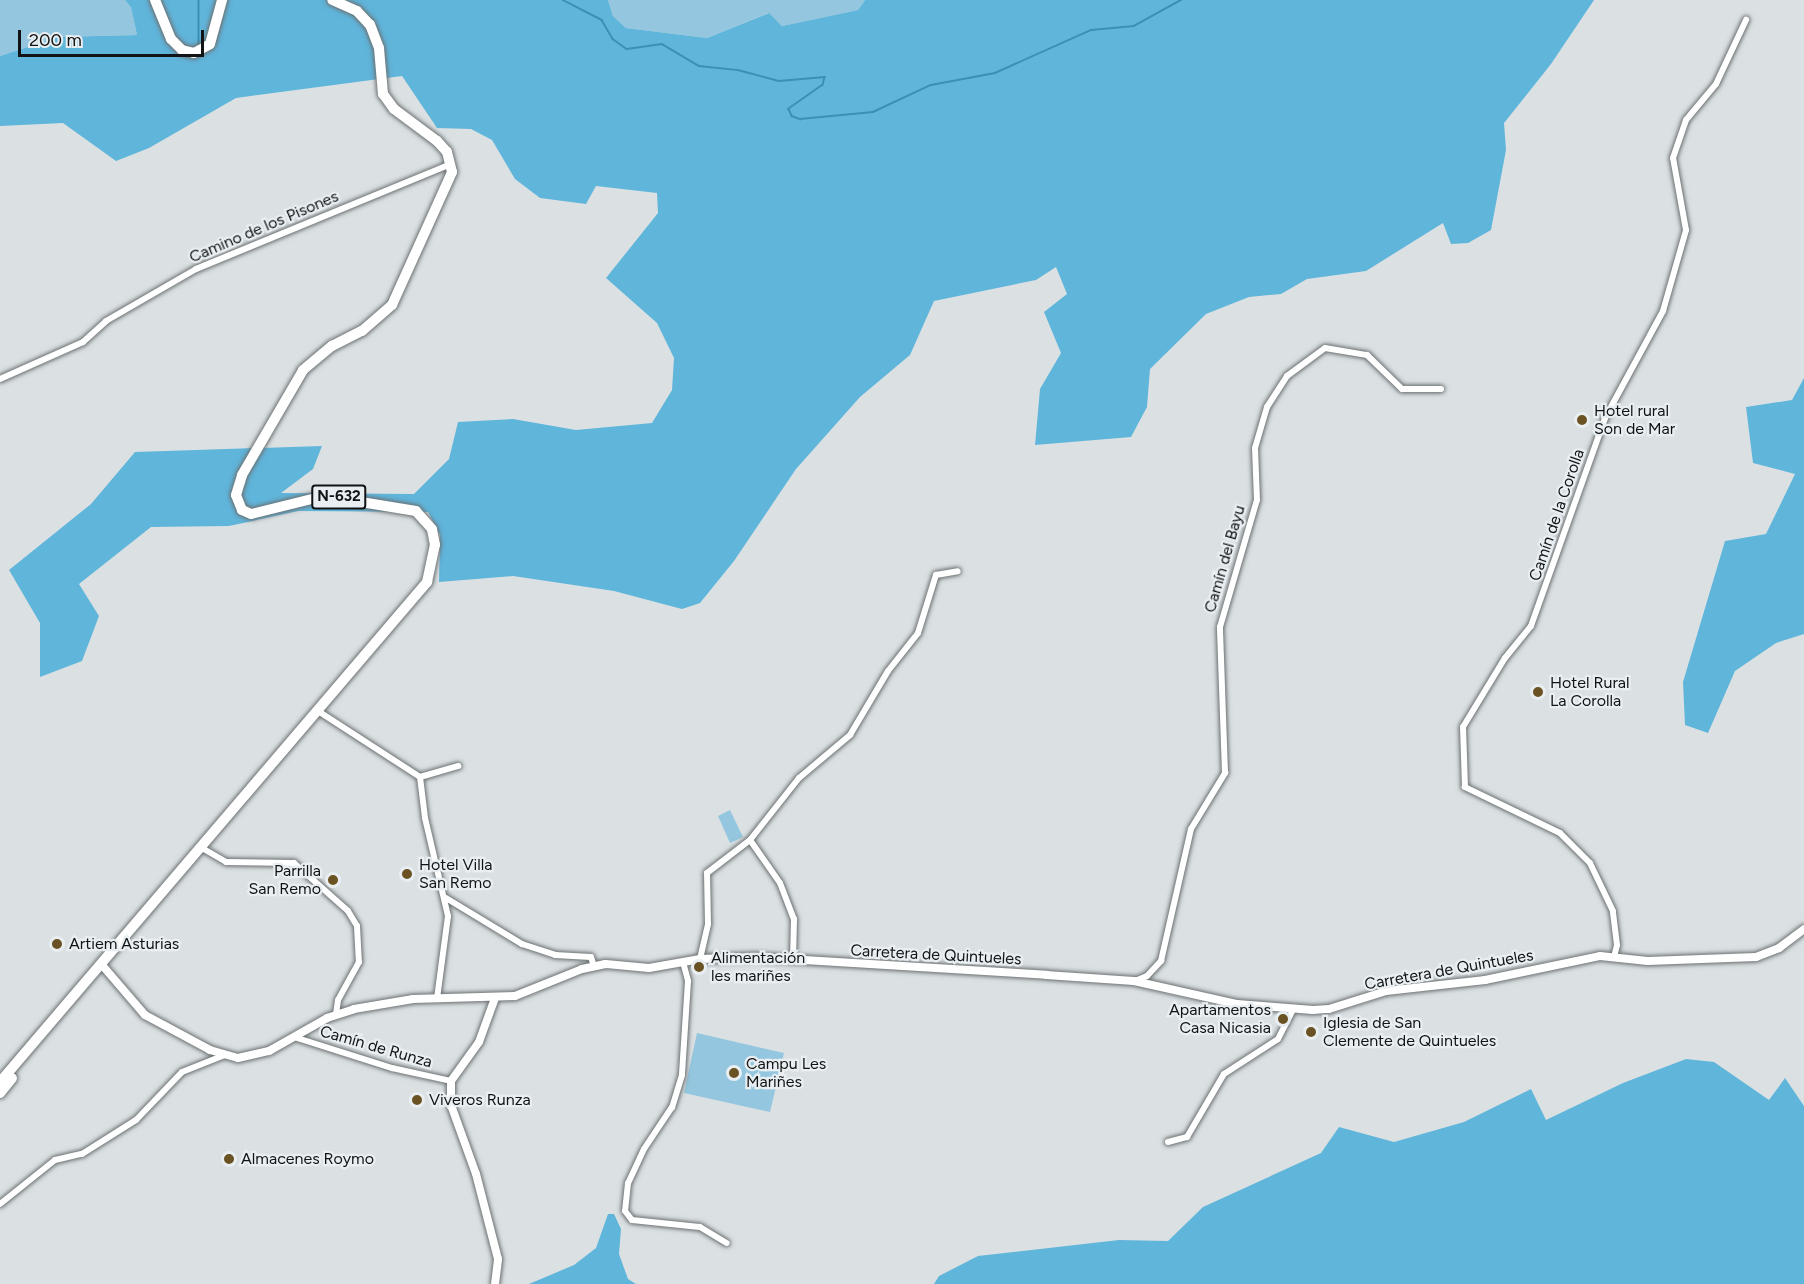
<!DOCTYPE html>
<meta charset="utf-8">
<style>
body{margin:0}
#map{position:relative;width:1804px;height:1284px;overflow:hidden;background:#dbe1e3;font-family:Figtree,sans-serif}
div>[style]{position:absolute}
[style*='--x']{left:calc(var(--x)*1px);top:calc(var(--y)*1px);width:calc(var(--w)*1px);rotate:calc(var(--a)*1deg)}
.green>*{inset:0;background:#94c7df}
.forest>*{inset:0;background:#60b5db}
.stream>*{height:1.5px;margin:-0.75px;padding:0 0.75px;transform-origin:0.75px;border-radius:0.75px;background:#3a91b5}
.roads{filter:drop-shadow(0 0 2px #6c7173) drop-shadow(0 0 2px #6c7173)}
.minor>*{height:6px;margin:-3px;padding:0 3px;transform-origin:3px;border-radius:3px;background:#fff}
.tertiary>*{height:8px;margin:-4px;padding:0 4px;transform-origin:4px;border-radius:4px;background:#fff}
.trunk>*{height:10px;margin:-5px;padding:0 5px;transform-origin:5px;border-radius:5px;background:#fff}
.dots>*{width:16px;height:16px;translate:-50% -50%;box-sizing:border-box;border:3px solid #e8eef1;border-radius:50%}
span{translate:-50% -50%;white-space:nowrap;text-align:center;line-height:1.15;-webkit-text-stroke:4.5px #e8eef1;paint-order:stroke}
.shield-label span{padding:2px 4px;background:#e8eef1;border:2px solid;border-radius:4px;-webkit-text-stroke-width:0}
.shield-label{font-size:15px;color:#111314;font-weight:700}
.street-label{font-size:16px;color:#111314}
.poi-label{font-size:16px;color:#111314}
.left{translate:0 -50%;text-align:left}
.right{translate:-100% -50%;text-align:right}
.scale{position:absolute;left:18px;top:30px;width:186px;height:27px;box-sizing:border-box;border:3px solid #111314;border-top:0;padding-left:8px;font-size:18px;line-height:21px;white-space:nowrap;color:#111314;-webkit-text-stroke:4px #e8eef1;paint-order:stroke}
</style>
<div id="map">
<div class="green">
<div style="clip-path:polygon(0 0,125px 0,131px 6px,137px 35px,58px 37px,0 56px)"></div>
<div style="clip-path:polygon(608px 0,865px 0,858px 10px,782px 26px,768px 13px,707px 38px,626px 28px,613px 16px)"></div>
<div style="clip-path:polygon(730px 810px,743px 837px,730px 843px,718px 816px)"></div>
<div style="clip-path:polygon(697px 1033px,784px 1053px,770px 1112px,684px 1093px)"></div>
</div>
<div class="forest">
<div style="clip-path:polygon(125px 0,608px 0,613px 16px,626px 28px,707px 38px,769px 13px,782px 26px,858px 10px,865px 0,1594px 0,1551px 64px,1504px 123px,1506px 150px,1491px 230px,1468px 243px,1451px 244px,1443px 223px,1366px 271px,1307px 279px,1281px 294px,1249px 297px,1206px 314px,1150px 369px,1147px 407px,1131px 437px,1035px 445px,1040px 389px,1061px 353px,1044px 312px,1067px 294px,1056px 267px,1036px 280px,934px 301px,910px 355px,860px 397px,796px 469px,734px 561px,700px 603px,682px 609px,614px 591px,513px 576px,439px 582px,440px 535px,428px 512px,298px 511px,229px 526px,151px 527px,79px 584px,99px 616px,82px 661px,40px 677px,40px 623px,9px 570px,91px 504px,135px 452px,322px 446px,313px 469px,281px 493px,414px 494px,449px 459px,458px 422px,513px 419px,576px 430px,652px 423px,672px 390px,674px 358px,657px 323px,606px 278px,658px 213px,657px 193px,596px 186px,586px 204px,540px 198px,515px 179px,492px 140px,471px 129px,437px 128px,402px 76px,236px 98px,149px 148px,116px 161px,63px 123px,0 126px,0 56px,58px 37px,137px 35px,131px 7px)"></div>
<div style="clip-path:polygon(1804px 378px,1804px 634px,1776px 643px,1735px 671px,1708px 733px,1685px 725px,1683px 682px,1725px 541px,1766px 534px,1795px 474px,1753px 463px,1746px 407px,1792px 400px)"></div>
<div style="clip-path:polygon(1686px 1059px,1714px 1062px,1769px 1100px,1785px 1078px,1804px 1106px,1804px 1284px,934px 1284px,939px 1276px,978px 1256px,1119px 1240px,1168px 1241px,1203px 1207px,1321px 1153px,1339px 1127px,1394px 1142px,1464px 1122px,1531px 1089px,1546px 1120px,1623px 1083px)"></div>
<div style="clip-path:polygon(608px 1214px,614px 1214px,621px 1229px,619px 1254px,628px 1279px,636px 1284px,529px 1284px,574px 1265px,596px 1248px)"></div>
</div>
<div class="stream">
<div style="--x:199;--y:0;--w:44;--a:90"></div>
<div style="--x:563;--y:0;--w:44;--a:27.1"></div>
<div style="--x:602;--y:20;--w:22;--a:60"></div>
<div style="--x:613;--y:39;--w:17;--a:36"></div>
<div style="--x:627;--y:49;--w:35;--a:-8"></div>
<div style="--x:662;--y:44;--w:43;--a:30.7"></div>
<div style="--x:699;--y:66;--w:39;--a:6"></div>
<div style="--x:738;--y:70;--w:42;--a:15"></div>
<div style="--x:779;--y:81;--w:46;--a:-5"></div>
<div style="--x:825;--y:77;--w:8;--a:104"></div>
<div style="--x:823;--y:85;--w:42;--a:144.8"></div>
<div style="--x:789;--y:109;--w:8;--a:67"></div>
<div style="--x:792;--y:116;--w:9;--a:21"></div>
<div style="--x:800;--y:119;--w:73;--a:-5.5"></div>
<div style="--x:873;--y:112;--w:64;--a:-25"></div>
<div style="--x:931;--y:85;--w:65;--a:-10.6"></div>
<div style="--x:995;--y:73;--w:105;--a:-24.1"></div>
<div style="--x:1091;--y:30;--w:43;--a:-5.3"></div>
<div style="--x:1134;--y:26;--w:54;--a:-29"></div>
</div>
<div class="roads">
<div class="minor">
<div style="--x:0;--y:379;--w:91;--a:-24"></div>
<div style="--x:83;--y:342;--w:31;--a:-42"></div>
<div style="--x:106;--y:321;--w:104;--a:-30"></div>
<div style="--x:196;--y:269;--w:276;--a:-22.4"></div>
<div style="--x:318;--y:711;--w:121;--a:32.9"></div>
<div style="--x:420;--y:777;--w:41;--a:83"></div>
<div style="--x:425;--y:818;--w:101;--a:76.8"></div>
<div style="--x:448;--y:916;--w:83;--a:97.6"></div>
<div style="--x:420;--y:777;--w:40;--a:-16"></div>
<div style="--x:750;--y:840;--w:52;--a:55.1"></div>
<div style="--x:780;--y:883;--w:39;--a:69"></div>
<div style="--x:794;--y:919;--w:40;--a:91.4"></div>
<div style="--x:202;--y:848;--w:28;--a:30"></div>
<div style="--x:226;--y:862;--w:68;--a:0.8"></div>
<div style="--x:294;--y:863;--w:72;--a:41.6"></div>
<div style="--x:348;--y:911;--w:17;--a:59"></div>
<div style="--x:357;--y:926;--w:36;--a:87"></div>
<div style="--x:359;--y:962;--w:43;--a:118.9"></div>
<div style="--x:338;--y:1000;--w:15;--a:98"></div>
<div style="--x:446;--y:898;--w:89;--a:31.2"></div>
<div style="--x:522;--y:944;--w:35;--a:18"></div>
<div style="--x:555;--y:955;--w:36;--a:3"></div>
<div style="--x:591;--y:957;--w:9;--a:72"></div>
<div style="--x:1614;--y:957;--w:12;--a:-76"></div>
<div style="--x:1617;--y:945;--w:34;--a:-97"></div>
<div style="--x:1613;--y:911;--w:53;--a:-115.6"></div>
<div style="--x:1590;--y:863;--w:42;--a:-135"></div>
<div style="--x:1560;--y:833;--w:106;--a:-154.2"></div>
<div style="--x:1465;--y:787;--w:60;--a:-91.9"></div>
<div style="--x:1463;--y:727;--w:81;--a:-58.7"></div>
<div style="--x:1505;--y:658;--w:41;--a:-50.9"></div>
<div style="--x:1531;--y:626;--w:221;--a:-70.4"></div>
<div style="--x:1605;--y:418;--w:122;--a:-61.5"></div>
<div style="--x:1663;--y:311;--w:84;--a:-74.1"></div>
<div style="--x:1686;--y:230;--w:73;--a:-100.2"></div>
<div style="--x:1673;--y:158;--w:40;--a:-71.1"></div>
<div style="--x:1686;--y:120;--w:47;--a:-50.2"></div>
<div style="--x:1716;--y:84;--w:71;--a:-64.9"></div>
<div style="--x:700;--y:959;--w:36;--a:-77"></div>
<div style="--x:708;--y:924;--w:51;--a:-91.1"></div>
<div style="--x:707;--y:873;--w:54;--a:-37.5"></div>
<div style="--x:750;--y:840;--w:79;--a:-51.7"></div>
<div style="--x:799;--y:778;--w:67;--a:-40.1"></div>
<div style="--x:850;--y:735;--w:74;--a:-59.3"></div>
<div style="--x:888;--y:671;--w:48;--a:-51.7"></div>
<div style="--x:918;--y:633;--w:61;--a:-72.8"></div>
<div style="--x:936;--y:575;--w:22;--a:-10"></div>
<div style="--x:683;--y:962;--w:20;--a:75"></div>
<div style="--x:688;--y:981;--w:94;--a:93.7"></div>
<div style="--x:682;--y:1075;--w:34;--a:107"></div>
<div style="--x:672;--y:1107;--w:50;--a:123.7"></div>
<div style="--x:644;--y:1149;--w:38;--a:115"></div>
<div style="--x:628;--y:1183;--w:28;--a:96"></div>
<div style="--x:625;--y:1211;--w:11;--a:52"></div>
<div style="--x:632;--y:1220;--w:68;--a:5.9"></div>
<div style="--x:700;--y:1227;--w:31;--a:31"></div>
<div style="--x:1135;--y:981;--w:13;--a:-23"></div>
<div style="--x:1147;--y:976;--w:21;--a:-47"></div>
<div style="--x:1161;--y:961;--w:135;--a:-77.2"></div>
<div style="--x:1191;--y:829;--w:66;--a:-58.7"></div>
<div style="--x:1225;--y:773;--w:146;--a:-92"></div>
<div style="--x:1220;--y:627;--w:132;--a:-73.8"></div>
<div style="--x:1257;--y:500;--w:52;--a:-92.2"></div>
<div style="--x:1255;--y:448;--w:43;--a:-73.7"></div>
<div style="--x:1267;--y:407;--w:37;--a:-57"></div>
<div style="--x:1287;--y:376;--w:47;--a:-36.4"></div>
<div style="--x:1325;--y:348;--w:43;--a:9.5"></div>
<div style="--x:1367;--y:355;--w:49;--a:44.2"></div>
<div style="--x:1402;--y:389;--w:39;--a:0"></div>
<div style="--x:294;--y:1037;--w:103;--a:17.6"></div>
<div style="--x:392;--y:1068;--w:60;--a:12.4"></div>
<div style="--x:1168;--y:1142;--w:20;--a:-15"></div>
<div style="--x:1187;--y:1137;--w:73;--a:-59.6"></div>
<div style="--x:1224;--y:1074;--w:64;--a:-32.9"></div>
<div style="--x:1278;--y:1039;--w:35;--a:-63"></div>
<div style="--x:0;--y:1204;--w:70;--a:-38.7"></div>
<div style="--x:55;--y:1160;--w:28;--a:-13"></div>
<div style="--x:82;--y:1154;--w:64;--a:-32.2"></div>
<div style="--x:136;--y:1120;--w:66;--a:-46.2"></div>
<div style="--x:182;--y:1072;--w:46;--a:-21.6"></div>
</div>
<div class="tertiary">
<div style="--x:102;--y:965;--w:66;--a:49.3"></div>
<div style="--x:145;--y:1015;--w:74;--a:28.3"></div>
<div style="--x:210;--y:1050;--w:29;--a:16"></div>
<div style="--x:238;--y:1058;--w:32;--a:-13"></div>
<div style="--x:269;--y:1051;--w:67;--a:-29.6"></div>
<div style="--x:327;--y:1018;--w:28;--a:-18"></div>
<div style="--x:354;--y:1009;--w:60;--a:-9.6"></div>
<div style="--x:413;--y:999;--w:102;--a:-1.7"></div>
<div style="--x:515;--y:996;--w:72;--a:-21.9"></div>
<div style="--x:582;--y:969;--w:24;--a:-12"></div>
<div style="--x:605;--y:964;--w:44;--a:5.2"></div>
<div style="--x:649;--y:968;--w:52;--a:-10"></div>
<div style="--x:700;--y:959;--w:55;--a:-2.1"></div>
<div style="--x:755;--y:957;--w:292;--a:3.5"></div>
<div style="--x:1046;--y:975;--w:88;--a:3.9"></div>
<div style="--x:1134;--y:981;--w:106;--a:12.6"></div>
<div style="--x:1237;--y:1004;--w:76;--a:4.5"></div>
<div style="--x:1313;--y:1010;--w:16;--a:-4"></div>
<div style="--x:1329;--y:1009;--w:60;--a:-17.5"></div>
<div style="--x:1386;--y:991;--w:100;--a:-6.3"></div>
<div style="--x:1485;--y:980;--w:117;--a:-11.8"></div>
<div style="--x:1600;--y:956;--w:48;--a:5.9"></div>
<div style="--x:1648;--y:961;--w:108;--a:-2.1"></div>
<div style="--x:1756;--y:957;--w:25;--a:-21"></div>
<div style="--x:1779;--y:948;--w:31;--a:-37"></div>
<div style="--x:495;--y:1284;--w:25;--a:-83"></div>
<div style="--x:498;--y:1259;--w:88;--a:-104.5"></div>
<div style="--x:476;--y:1174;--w:73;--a:-109.9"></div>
<div style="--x:451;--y:1105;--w:24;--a:-90"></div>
<div style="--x:451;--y:1081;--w:48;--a:-54.3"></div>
<div style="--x:479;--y:1042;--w:47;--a:-70"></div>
</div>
<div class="trunk">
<div style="--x:155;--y:0;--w:42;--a:67.7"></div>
<div style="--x:171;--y:39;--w:16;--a:45"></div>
<div style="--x:182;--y:50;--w:12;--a:14"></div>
<div style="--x:194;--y:53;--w:18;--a:-29"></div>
<div style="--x:210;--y:44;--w:46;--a:-74.7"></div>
<div style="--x:0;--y:1082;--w:658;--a:-49.5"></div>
<div style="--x:427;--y:582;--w:38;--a:-78"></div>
<div style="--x:435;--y:545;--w:16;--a:-101"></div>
<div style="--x:432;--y:529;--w:24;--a:-132"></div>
<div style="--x:416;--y:511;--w:93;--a:-170.7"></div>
<div style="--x:324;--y:496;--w:75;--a:166.1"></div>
<div style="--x:251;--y:514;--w:10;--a:-156"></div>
<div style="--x:242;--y:510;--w:16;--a:-112"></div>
<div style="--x:236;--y:495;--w:21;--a:-73"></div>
<div style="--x:242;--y:475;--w:121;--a:-59.8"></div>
<div style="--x:303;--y:370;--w:38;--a:-40"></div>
<div style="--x:332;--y:346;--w:34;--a:-27"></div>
<div style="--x:362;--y:331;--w:40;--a:-41"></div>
<div style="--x:392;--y:305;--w:146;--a:-65.7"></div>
<div style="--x:452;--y:172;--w:21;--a:-104"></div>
<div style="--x:447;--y:152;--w:15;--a:-132"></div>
<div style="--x:437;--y:141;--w:54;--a:-143.3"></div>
<div style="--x:394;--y:109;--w:19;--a:-126"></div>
<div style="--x:383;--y:94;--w:46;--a:-95"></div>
<div style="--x:379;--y:48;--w:25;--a:-111"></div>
<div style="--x:370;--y:25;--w:19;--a:-133"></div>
<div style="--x:357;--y:11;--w:27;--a:-156"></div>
<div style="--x:0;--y:1093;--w:19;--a:-51"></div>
</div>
</div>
<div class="dots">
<div style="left:1582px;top:420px;background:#6a5222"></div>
<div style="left:1538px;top:692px;background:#6a5222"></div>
<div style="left:407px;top:874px;background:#6a5222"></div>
<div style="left:333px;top:880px;background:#6a5222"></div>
<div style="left:57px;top:944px;background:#6a5222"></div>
<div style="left:699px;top:967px;background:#6a5222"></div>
<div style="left:1283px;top:1019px;background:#6a5222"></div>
<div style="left:1311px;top:1032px;background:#6a5222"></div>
<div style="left:734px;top:1073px;background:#6a5222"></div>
<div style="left:417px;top:1100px;background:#6a5222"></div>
<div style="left:229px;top:1159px;background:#6a5222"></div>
</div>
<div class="shield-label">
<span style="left:339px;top:497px">N-632</span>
</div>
<div class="street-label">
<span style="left:264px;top:227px;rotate:-23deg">Camino de los Pisones</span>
<span style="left:1557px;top:515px;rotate:-71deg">Camín de la Corolla</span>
<span style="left:1225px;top:559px;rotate:-74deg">Camín del Bayu</span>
<span style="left:936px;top:955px;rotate:3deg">Carretera de Quintueles</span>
<span style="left:1449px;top:970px;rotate:-10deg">Carretera de Quintueles</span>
<span style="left:376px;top:1047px;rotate:16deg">Camín de Runza</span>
</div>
<div class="poi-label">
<span class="left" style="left:1594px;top:420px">Hotel rural<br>Son de Mar</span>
<span class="left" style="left:1550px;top:692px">Hotel Rural<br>La Corolla</span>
<span class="left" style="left:419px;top:874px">Hotel Villa<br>San Remo</span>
<span class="right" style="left:321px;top:880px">Parrilla<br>San Remo</span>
<span class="left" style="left:69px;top:944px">Artiem Asturias</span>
<span class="left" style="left:711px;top:967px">Alimentación<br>les mariñes</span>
<span class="right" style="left:1271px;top:1019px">Apartamentos<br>Casa Nicasia</span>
<span class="left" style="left:1323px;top:1032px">Iglesia de San<br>Clemente de Quintueles</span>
<span class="left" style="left:746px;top:1073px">Campu Les<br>Mariñes</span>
<span class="left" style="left:429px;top:1100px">Viveros Runza</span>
<span class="left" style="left:241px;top:1159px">Almacenes Roymo</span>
</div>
<div class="scale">200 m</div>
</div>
